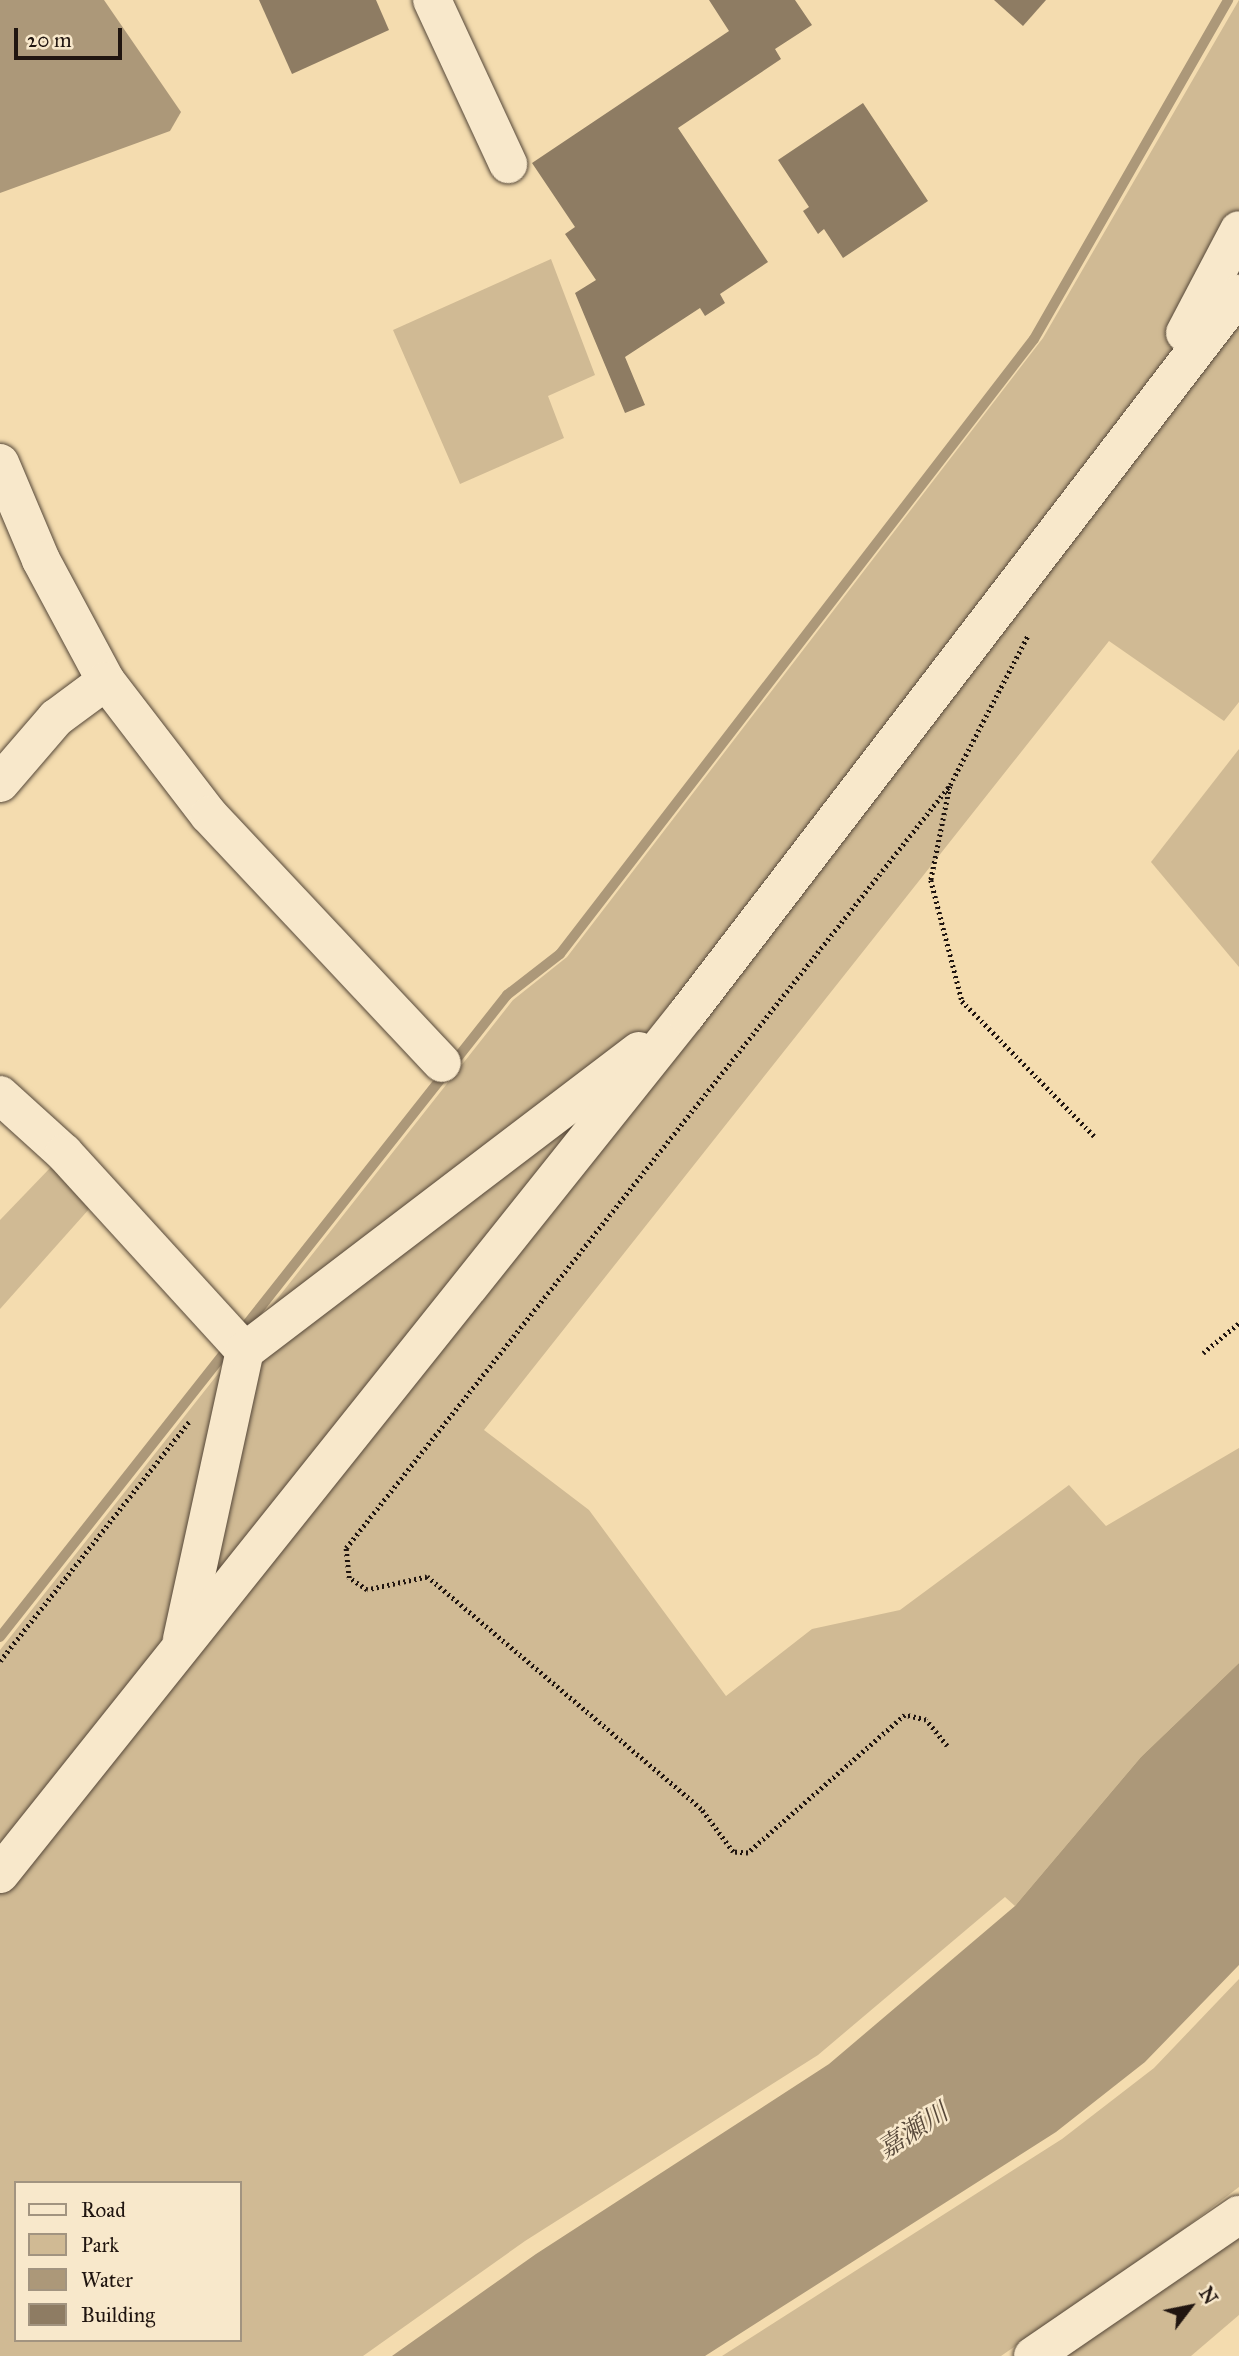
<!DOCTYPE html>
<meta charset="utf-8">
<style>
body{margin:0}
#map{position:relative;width:1239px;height:2356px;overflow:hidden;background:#f4dcaf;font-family:"IM FELL Great Primer","Noto Serif JP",serif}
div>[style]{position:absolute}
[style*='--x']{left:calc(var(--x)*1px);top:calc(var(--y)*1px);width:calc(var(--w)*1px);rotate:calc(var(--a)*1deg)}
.green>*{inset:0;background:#d0ba94}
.water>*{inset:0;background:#ac9879}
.stream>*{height:10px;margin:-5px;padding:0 5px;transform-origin:5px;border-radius:5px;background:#ac9879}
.building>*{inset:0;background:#8e7c63}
.path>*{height:4.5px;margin-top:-2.25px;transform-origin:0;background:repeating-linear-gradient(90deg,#201510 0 2px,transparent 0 5.5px)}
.roads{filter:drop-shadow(0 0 2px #554738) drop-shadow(0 0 2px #554738)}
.minor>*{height:38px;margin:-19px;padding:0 19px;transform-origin:19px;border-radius:19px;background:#f8e8cb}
span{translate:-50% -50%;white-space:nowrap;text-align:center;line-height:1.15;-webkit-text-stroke:5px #f8e8cb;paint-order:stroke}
.water-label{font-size:26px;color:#58493a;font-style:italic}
.legend{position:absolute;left:14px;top:2181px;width:228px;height:161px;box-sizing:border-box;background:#f8e8cb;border:2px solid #a29480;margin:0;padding:9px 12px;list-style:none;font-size:21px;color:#201510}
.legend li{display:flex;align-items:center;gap:14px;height:35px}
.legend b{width:35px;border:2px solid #a29480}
.north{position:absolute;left:1155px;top:2272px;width:70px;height:70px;-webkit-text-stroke:5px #f8e8cb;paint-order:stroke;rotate:58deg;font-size:19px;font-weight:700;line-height:28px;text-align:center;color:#201510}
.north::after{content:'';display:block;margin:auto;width:24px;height:32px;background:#201510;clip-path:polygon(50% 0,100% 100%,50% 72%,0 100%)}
.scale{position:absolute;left:14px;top:28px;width:108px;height:32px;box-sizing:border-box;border:4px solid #201510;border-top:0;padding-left:9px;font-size:21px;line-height:24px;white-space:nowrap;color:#201510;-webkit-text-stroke:5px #f8e8cb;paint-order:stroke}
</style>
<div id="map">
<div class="green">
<div style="clip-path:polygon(evenodd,1239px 0,1239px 702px,1224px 721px,1109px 641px,484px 1430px,589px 1510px,726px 1696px,812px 1629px,900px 1610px,1069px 1485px,1106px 1526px,1239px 1448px,1239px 1663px,1141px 1757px,1015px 1906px,1005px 1897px,818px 2055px,525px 2241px,363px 2356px,0 2356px,0 1650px,513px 1000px,567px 957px,1043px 338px,1239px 0,16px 2183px,240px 2183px,240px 2340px,16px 2340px,16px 2183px)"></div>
<div style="clip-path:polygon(551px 259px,595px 375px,548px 396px,564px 438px,460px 484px,393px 330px)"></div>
<div style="clip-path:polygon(1239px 749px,1239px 967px,1151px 862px)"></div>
<div style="clip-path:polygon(51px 1167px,90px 1208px,0 1309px,0 1220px)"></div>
<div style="clip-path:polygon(1239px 1979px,1239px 2187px,1181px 2231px,1001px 2356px,722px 2356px,1062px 2139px,1154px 2068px)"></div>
<div style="clip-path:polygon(1239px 2228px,1239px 2315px,1191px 2356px,1053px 2356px)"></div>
</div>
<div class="water">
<div style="clip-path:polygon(0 0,104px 0,181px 112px,170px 131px,0 193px)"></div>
<div style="clip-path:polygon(1239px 1663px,1239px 1965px,1145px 2062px,1056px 2132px,705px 2356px,392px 2356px,536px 2254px,829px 2064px,1015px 1906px,1141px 1757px)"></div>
</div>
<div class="stream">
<div style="--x:0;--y:1637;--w:818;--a:-51.7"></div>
<div style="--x:507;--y:995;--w:67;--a:-37.7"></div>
<div style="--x:560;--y:954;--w:776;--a:-52.38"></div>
<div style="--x:1034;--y:339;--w:391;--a:-60.2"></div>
</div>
<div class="building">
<div style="clip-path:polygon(259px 0,376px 0,389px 30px,292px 74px)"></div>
<div style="clip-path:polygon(709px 0,795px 0,812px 25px,775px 49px,781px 59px,678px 128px,768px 262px,720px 294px,725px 303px,705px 316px,700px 308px,625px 357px,645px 405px,625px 413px,575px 293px,596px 280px,565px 234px,575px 227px,532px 163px,729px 31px)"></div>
<div style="clip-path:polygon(994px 0,1046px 0,1023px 26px)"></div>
<div style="clip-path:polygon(863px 103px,928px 201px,843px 258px,824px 229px,818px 234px,803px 211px,809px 207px,778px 160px)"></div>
</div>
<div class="path">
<div style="--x:950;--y:786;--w:96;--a:101.4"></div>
<div style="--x:931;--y:880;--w:125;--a:75.6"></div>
<div style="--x:962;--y:1001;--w:189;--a:45.6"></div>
<div style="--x:1203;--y:1353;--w:47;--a:-39.8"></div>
<div style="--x:0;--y:1661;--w:307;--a:-51.7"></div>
<div style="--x:947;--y:1746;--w:33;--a:-129"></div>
<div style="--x:926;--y:1720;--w:22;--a:-167"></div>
<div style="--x:905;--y:1715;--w:209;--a:138.7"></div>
<div style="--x:748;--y:1853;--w:15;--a:-176"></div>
<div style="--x:733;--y:1852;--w:54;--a:-126.7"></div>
<div style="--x:701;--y:1809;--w:359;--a:-139.7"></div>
<div style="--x:427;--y:1577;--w:61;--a:167.8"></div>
<div style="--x:367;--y:1590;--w:22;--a:-146"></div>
<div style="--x:349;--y:1578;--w:30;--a:-96"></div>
<div style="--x:346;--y:1548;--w:973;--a:-51.63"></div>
<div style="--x:950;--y:785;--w:169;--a:-62.5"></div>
</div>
<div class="roads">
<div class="minor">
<div style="--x:432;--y:0;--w:181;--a:65.1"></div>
<div style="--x:1185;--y:333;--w:116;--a:-62.3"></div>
<div style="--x:0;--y:463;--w:105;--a:67.1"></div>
<div style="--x:41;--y:560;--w:137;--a:61.8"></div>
<div style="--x:106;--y:681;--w:169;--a:52.5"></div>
<div style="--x:209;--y:815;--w:340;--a:46.8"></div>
<div style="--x:0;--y:783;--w:86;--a:-49.3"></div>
<div style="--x:56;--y:718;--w:62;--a:-36.5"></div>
<div style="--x:0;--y:1095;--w:86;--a:42.2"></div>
<div style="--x:64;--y:1153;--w:268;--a:47.6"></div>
<div style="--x:182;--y:1639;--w:295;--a:-77.7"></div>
<div style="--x:245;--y:1351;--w:495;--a:-37.3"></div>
<div style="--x:0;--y:1874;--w:1099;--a:-51.39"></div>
<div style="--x:686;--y:1015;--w:909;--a:-52.51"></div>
<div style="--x:1033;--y:2356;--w:250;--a:-34.4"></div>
</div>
</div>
<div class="water-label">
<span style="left:913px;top:2131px;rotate:-33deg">嘉瀬川</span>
</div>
<ul class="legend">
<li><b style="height:9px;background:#f8e8cb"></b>Road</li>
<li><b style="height:19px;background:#d0ba94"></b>Park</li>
<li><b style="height:19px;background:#ac9879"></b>Water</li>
<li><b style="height:19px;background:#8e7c63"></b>Building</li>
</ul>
<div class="north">N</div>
<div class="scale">20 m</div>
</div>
